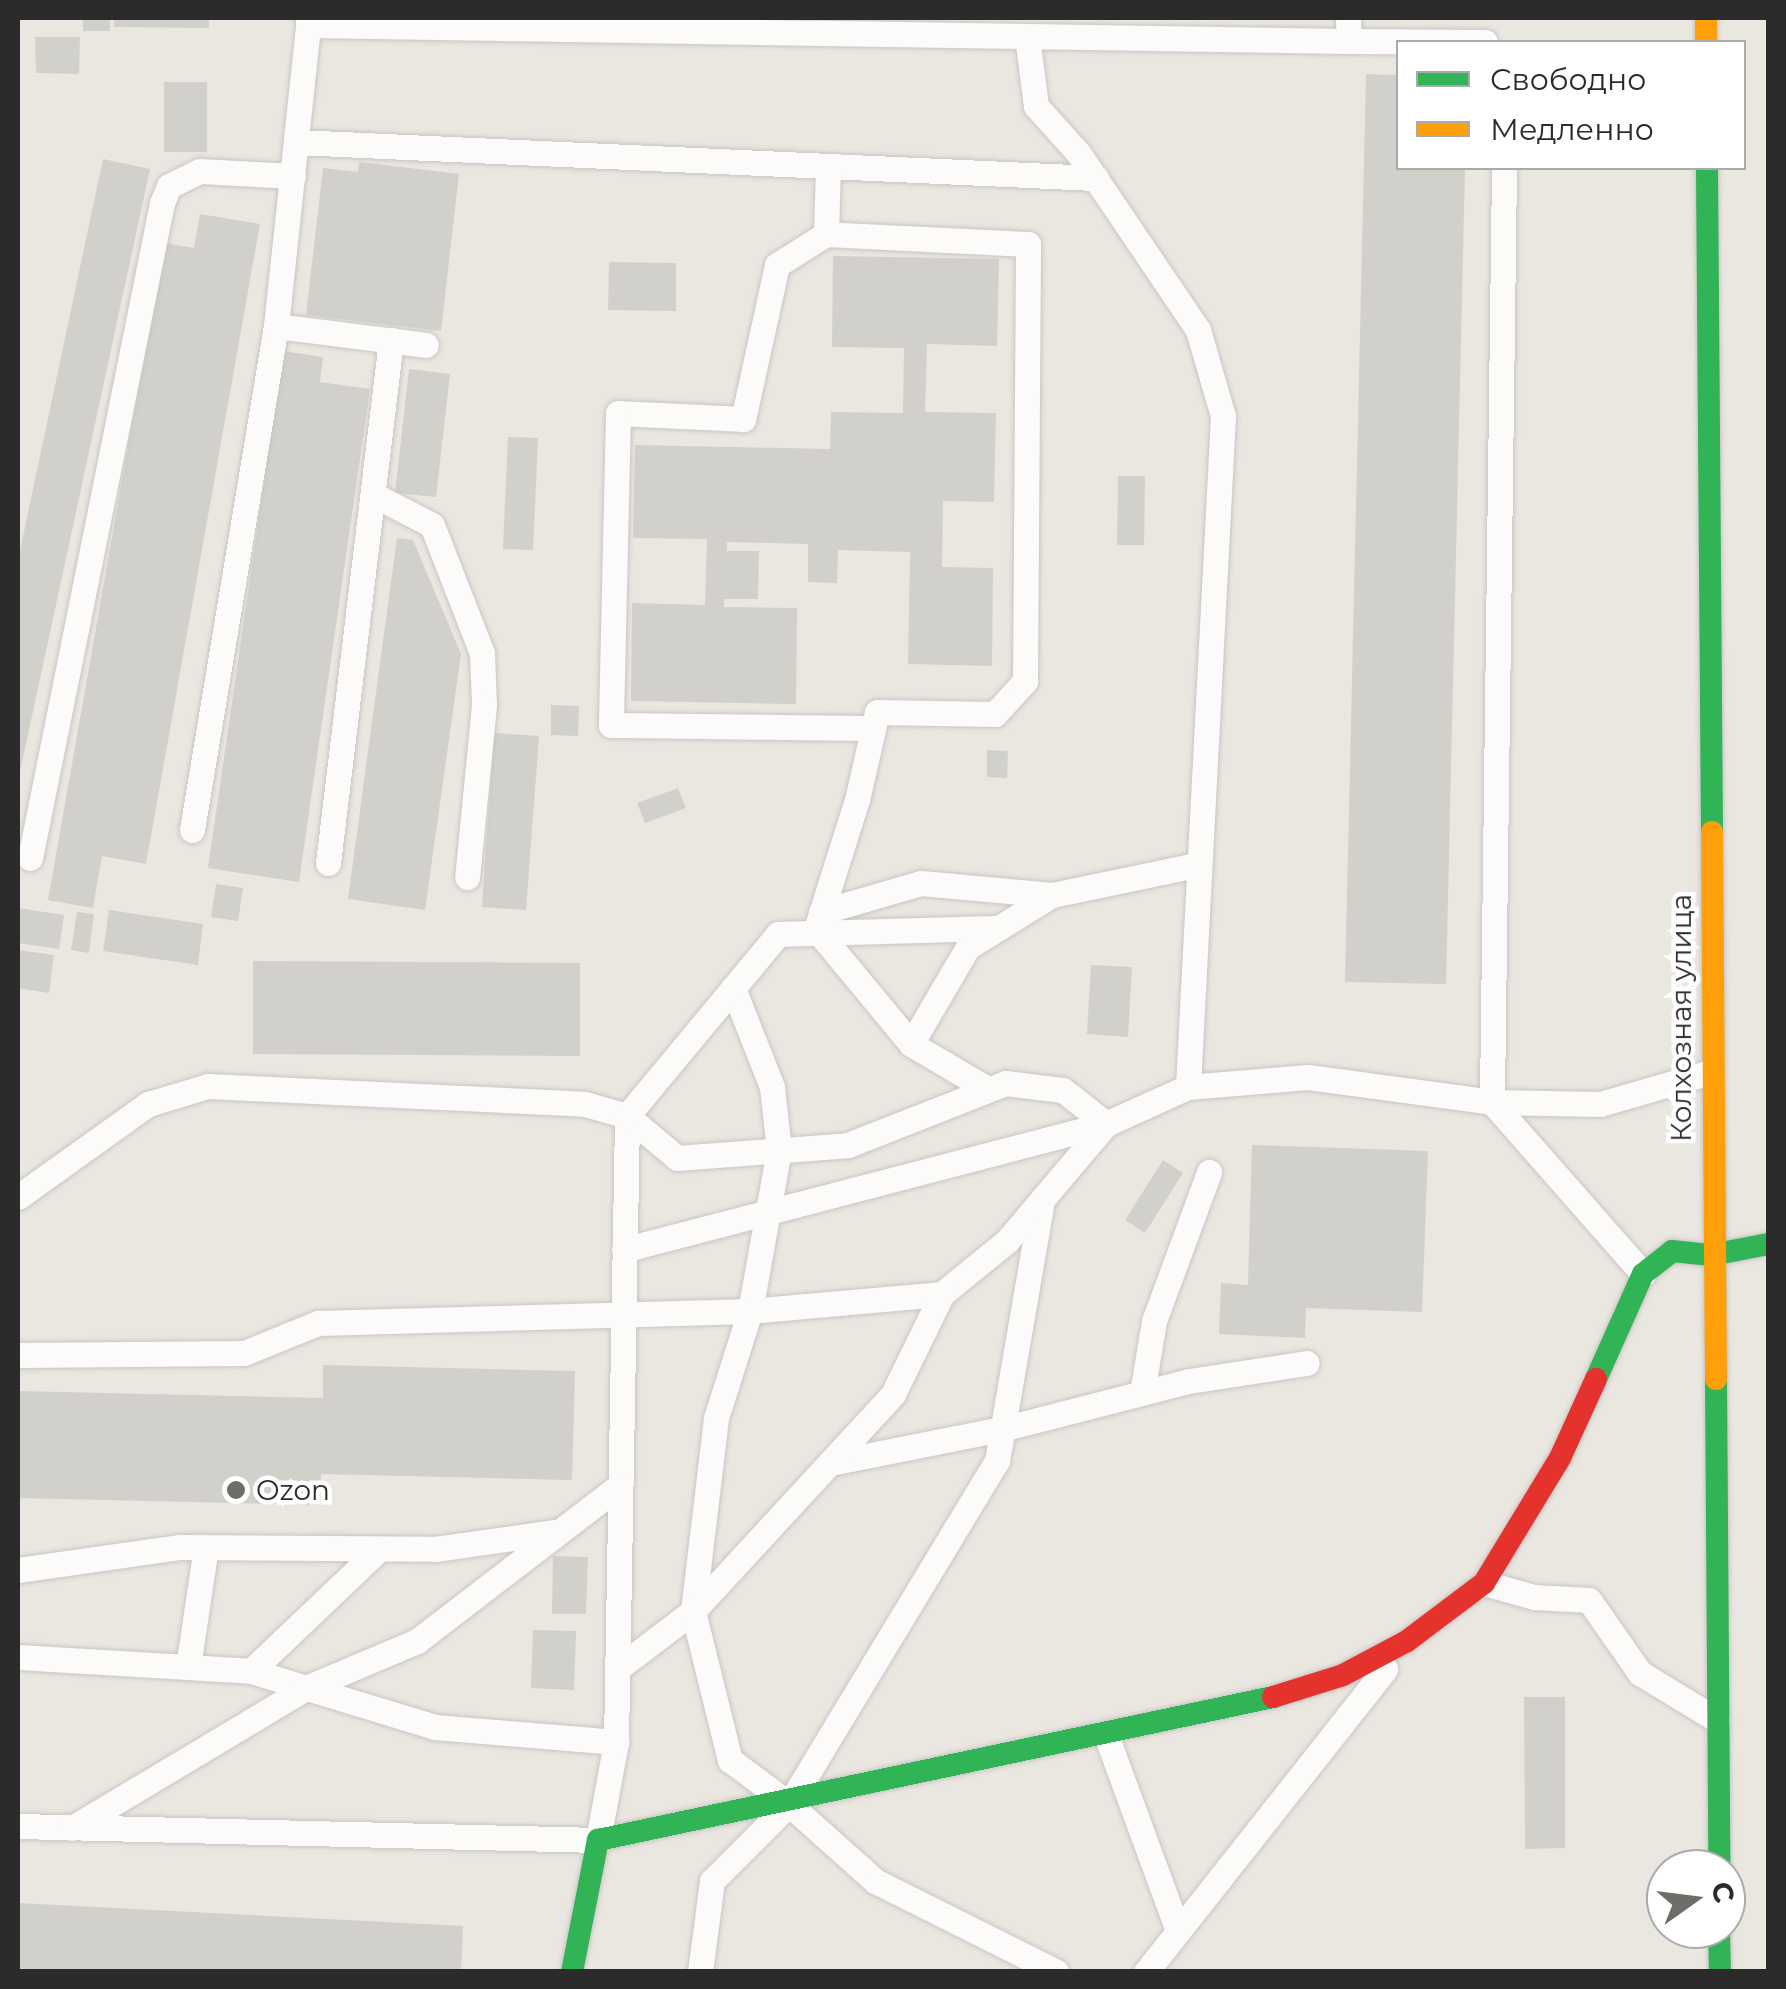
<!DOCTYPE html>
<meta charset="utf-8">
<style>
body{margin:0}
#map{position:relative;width:1786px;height:1989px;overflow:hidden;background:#eae7e0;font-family:Montserrat,sans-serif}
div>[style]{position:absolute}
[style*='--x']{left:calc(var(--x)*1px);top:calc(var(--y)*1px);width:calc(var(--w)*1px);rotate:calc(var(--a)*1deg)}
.building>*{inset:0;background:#d2d0cb}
.roads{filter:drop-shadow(0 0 2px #c7c6c5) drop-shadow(0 0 2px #c7c6c5)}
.lane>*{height:25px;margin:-12.5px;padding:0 12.5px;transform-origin:12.5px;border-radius:12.5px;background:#fcfbfa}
.fast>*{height:22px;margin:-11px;padding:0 11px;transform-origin:11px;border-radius:11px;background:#30b455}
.slow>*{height:22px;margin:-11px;padding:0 11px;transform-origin:11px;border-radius:11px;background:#ff9f0a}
.jam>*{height:22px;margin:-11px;padding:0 11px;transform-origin:11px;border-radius:11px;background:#e5322d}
.dots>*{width:28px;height:28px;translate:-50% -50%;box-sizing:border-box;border:5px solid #fff;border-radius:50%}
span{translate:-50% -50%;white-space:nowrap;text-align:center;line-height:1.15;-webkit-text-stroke:9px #fff;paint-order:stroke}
.street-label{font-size:28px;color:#2b2b2b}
.poi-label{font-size:28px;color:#2b2b2b}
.left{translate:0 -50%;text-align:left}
.frame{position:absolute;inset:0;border:20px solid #2b2b2b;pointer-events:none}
.legend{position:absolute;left:1396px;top:40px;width:350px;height:130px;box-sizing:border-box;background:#fff;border:2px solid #aaa;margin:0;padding:12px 18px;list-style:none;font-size:30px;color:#2b2b2b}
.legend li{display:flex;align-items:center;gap:20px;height:50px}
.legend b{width:50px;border:2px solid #aaa}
.north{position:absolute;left:1646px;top:1849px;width:100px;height:100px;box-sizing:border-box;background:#fff;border:2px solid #aaa;border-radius:50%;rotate:76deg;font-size:28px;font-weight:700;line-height:40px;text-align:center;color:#2b2b2b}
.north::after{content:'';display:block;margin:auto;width:35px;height:45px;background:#6e6d6a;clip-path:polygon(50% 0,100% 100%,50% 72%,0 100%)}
</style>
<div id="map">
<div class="building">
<div style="clip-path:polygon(83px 18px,110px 18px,110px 31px,83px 31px)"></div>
<div style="clip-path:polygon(114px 18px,209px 18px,209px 28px,114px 27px)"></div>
<div style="clip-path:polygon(35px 37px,80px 37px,79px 74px,36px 73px)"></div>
<div style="clip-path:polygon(1366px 74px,1398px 75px,1398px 168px,1465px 168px,1446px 984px,1345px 982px)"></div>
<div style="clip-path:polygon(164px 82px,207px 82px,207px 152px,164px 152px)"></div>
<div style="clip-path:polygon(103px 159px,150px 169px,18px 781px,18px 560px)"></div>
<div style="clip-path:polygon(359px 162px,459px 174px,441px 331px,306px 315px,323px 168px,358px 172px)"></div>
<div style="clip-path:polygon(200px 214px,260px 224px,146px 864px,102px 856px,93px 908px,48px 900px,164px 243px,194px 248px)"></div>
<div style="clip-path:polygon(833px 256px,999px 259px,997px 346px,927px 344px,925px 412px,996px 413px,994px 502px,943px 501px,942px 567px,993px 568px,992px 666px,908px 664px,910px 552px,838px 550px,837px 583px,808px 582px,808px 544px,727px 542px,727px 551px,759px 551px,758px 599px,724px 599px,724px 607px,797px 608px,796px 704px,631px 701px,632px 603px,705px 605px,707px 539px,633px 538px,635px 445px,830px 449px,831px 412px,903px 413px,904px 348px,832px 347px)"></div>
<div style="clip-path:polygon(609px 262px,676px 263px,676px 311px,608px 310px)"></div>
<div style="clip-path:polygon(283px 351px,323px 357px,320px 382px,370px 389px,299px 882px,208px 868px)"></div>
<div style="clip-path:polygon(409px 369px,450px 374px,436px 497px,395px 493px)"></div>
<div style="clip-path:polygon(508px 437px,538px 438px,533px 550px,503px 549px)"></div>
<div style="clip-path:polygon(1118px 476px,1145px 476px,1144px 545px,1117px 545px)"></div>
<div style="clip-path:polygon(397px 538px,413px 540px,461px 654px,425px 910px,348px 899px)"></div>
<div style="clip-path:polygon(551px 705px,579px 706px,578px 736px,551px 735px)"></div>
<div style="clip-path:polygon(494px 733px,539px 736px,526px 910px,482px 907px)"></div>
<div style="clip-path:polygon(987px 750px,1008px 751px,1007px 778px,987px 777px)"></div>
<div style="clip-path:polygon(678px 788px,686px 808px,645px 823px,637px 803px)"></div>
<div style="clip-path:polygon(216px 884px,243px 888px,238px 921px,211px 917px)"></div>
<div style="clip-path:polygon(18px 908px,64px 915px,59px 949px,18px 943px)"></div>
<div style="clip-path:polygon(109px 910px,203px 924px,198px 965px,103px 951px)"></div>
<div style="clip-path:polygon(77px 912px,94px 914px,89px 953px,71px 950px)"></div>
<div style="clip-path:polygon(18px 950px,54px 955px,49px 993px,18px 988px)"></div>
<div style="clip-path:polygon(253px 961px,580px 963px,580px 1056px,253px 1054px)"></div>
<div style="clip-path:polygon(1091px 965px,1132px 967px,1128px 1037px,1087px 1034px)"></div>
<div style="clip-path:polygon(1252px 1145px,1428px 1151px,1422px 1312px,1306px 1308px,1305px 1338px,1219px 1334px,1221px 1283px,1248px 1285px)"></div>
<div style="clip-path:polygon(1163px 1160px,1183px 1173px,1145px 1233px,1125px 1220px)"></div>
<div style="clip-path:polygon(323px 1365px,575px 1371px,572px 1480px,321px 1474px,320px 1505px,18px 1498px,18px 1391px,323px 1398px)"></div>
<div style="clip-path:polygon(553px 1556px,588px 1557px,586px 1614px,552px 1614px)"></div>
<div style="clip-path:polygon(533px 1630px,576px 1631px,574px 1690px,531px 1688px)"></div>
<div style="clip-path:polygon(1524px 1697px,1565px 1697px,1565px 1848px,1525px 1849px)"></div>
<div style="clip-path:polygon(18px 1903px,463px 1926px,461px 1972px,18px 1972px)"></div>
</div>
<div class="roads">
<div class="lane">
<div style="--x:308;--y:18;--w:7;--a:90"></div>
<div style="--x:308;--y:25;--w:1041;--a:0.88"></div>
<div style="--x:1348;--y:18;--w:23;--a:88"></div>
<div style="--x:1349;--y:41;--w:136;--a:0.4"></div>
<div style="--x:1027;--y:36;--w:71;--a:82.7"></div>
<div style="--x:1036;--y:106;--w:64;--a:48.1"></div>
<div style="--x:1079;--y:154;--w:212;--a:55.9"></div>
<div style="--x:1198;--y:330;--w:90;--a:73.8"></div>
<div style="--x:1223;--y:416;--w:672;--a:92.99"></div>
<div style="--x:296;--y:142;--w:801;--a:2.58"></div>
<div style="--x:1504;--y:168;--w:934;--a:90.74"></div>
<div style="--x:1492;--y:1102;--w:229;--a:48.7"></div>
<div style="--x:826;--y:234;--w:68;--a:-88.3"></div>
<div style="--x:276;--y:326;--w:151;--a:7.2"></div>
<div style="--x:374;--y:495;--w:65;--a:27.3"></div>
<div style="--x:432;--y:525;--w:137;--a:68.7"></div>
<div style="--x:482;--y:653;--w:52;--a:87.8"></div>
<div style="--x:484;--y:705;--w:173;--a:95.6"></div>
<div style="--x:192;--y:830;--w:511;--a:-80.54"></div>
<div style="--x:276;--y:326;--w:303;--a:-83.9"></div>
<div style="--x:30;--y:858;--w:668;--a:-78.61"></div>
<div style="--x:162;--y:203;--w:18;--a:-68"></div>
<div style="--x:169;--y:186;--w:34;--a:-26"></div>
<div style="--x:200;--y:171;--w:93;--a:3.1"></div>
<div style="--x:328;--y:863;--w:527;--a:-83.13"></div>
<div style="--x:821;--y:912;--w:104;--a:-16.2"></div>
<div style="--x:921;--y:883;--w:132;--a:5.2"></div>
<div style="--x:816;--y:929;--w:135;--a:-72.4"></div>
<div style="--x:857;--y:800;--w:90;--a:-77.2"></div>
<div style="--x:877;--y:712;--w:118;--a:1"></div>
<div style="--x:995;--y:714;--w:45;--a:-47.7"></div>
<div style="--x:1025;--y:681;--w:437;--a:-89.6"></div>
<div style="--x:1028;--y:244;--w:202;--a:-177.2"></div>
<div style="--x:826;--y:234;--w:58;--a:147.7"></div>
<div style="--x:777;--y:265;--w:158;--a:102.4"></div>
<div style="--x:743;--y:419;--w:125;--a:-177.3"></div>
<div style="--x:618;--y:413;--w:312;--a:91.3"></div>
<div style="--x:611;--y:725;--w:262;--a:0.7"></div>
<div style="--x:816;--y:929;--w:149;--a:50.4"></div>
<div style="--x:911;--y:1044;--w:85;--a:30.5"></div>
<div style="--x:733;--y:988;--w:106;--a:68.5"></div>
<div style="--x:772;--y:1087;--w:63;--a:83.7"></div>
<div style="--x:779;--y:1150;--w:164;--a:100.2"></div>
<div style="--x:750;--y:1311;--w:112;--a:107.6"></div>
<div style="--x:716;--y:1418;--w:194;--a:96.8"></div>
<div style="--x:693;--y:1611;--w:154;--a:76.1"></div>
<div style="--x:730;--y:1760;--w:74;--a:36.7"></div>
<div style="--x:789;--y:1804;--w:401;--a:-58.8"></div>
<div style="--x:997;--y:1461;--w:265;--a:-80.2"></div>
<div style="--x:911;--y:1044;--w:113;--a:-59.6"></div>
<div style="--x:968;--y:947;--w:99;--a:-31.8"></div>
<div style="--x:1052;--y:895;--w:146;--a:-11.8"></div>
<div style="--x:18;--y:1197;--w:160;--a:-35.6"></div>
<div style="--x:148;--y:1104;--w:63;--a:-16.7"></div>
<div style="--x:208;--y:1086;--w:377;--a:2.7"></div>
<div style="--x:585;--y:1104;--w:44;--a:15.9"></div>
<div style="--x:627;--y:1116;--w:65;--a:40"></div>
<div style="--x:677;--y:1158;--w:171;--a:-4.3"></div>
<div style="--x:848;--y:1145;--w:169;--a:-21.5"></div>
<div style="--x:1005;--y:1083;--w:58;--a:6.9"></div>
<div style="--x:1063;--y:1090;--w:55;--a:38.3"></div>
<div style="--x:1106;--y:1124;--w:498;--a:165.4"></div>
<div style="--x:18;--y:1355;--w:226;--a:-0.5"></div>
<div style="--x:244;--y:1353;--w:80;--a:-22.1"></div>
<div style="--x:318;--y:1323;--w:432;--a:-1.6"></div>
<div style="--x:750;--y:1311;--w:193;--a:-5.1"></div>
<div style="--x:942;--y:1294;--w:84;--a:-39.2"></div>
<div style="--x:1007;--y:1241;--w:153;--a:-49.8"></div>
<div style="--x:1106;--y:1124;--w:90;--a:-24.3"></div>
<div style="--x:1188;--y:1087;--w:120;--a:-4.8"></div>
<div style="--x:1308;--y:1077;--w:186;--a:7.7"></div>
<div style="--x:1492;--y:1102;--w:108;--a:1.1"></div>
<div style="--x:1600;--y:1104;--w:116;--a:-16.1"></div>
<div style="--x:1142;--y:1393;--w:73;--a:-80.5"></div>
<div style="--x:1154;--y:1321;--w:159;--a:-69.7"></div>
<div style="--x:830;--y:1463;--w:175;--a:-11.2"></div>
<div style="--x:1002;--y:1429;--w:193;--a:-14.4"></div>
<div style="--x:1189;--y:1381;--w:119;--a:-8.7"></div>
<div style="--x:18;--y:1570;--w:164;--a:-8.1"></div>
<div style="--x:180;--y:1547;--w:255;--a:0.4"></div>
<div style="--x:435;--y:1549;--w:121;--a:-8.1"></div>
<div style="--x:1484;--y:1583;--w:52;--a:15.6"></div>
<div style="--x:1534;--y:1597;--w:55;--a:3.1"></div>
<div style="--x:1589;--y:1600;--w:89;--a:55.1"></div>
<div style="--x:1640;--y:1673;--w:90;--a:31.4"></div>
<div style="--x:18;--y:1657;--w:233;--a:3.4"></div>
<div style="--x:251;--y:1671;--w:192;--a:16.9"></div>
<div style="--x:435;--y:1727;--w:182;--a:4.7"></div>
<div style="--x:188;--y:1667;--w:121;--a:-81.5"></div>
<div style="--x:617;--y:1669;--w:96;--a:-37.3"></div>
<div style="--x:693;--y:1611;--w:295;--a:-47.3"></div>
<div style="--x:893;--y:1394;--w:111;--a:-63.9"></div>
<div style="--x:251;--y:1671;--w:177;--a:-43.6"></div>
<div style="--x:1106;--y:1735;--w:209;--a:69.8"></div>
<div style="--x:18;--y:1826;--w:580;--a:1.38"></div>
<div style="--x:598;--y:1840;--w:100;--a:-79.6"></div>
<div style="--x:616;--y:1742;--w:626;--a:-88.99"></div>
<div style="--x:627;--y:1116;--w:236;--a:-50.3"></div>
<div style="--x:778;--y:934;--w:221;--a:-1.6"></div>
<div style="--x:72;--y:1828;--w:273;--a:-30.9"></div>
<div style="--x:306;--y:1688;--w:121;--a:-22.9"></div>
<div style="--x:417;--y:1641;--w:256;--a:-37.5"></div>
<div style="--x:700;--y:1972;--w:92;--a:-82.5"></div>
<div style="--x:712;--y:1881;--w:109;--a:-45"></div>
<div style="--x:789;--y:1804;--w:115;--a:41.8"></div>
<div style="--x:875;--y:1881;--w:203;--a:26.6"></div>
<div style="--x:1146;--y:1972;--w:386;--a:-51.7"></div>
</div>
<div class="fast">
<div style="--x:1707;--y:168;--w:664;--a:89.57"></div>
<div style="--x:1596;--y:1379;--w:115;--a:-65.9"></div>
<div style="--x:1643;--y:1274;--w:37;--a:-38"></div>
<div style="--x:1672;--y:1251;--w:39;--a:6"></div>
<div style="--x:1711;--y:1255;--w:58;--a:-10.9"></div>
<div style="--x:1716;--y:1379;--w:490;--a:89.6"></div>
<div style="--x:1719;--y:1929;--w:43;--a:88.7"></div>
<div style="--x:572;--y:1972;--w:135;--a:-78.9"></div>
<div style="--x:598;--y:1840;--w:690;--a:-11.96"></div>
</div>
<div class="slow">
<div style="--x:1706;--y:18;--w:24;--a:90"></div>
<div style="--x:1712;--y:832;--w:547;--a:89.58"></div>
</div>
<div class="jam">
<div style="--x:1273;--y:1697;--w:73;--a:-17.4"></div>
<div style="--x:1343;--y:1675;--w:72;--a:-28"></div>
<div style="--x:1407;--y:1641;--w:96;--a:-37"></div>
<div style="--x:1484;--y:1583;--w:146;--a:-58.7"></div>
<div style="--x:1560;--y:1458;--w:87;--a:-65.5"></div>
</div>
</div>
<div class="dots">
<div style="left:236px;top:1490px;background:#6e6d6a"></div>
</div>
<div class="street-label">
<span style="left:1681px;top:1018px;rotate:-90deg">Колхозная улица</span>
</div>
<div class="poi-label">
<span class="left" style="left:256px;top:1490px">Ozon</span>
</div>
<div class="frame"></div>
<ul class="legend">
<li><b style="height:12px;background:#30b455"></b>Свободно</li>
<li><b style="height:12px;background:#ff9f0a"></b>Медленно</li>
</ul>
<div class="north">С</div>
</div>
